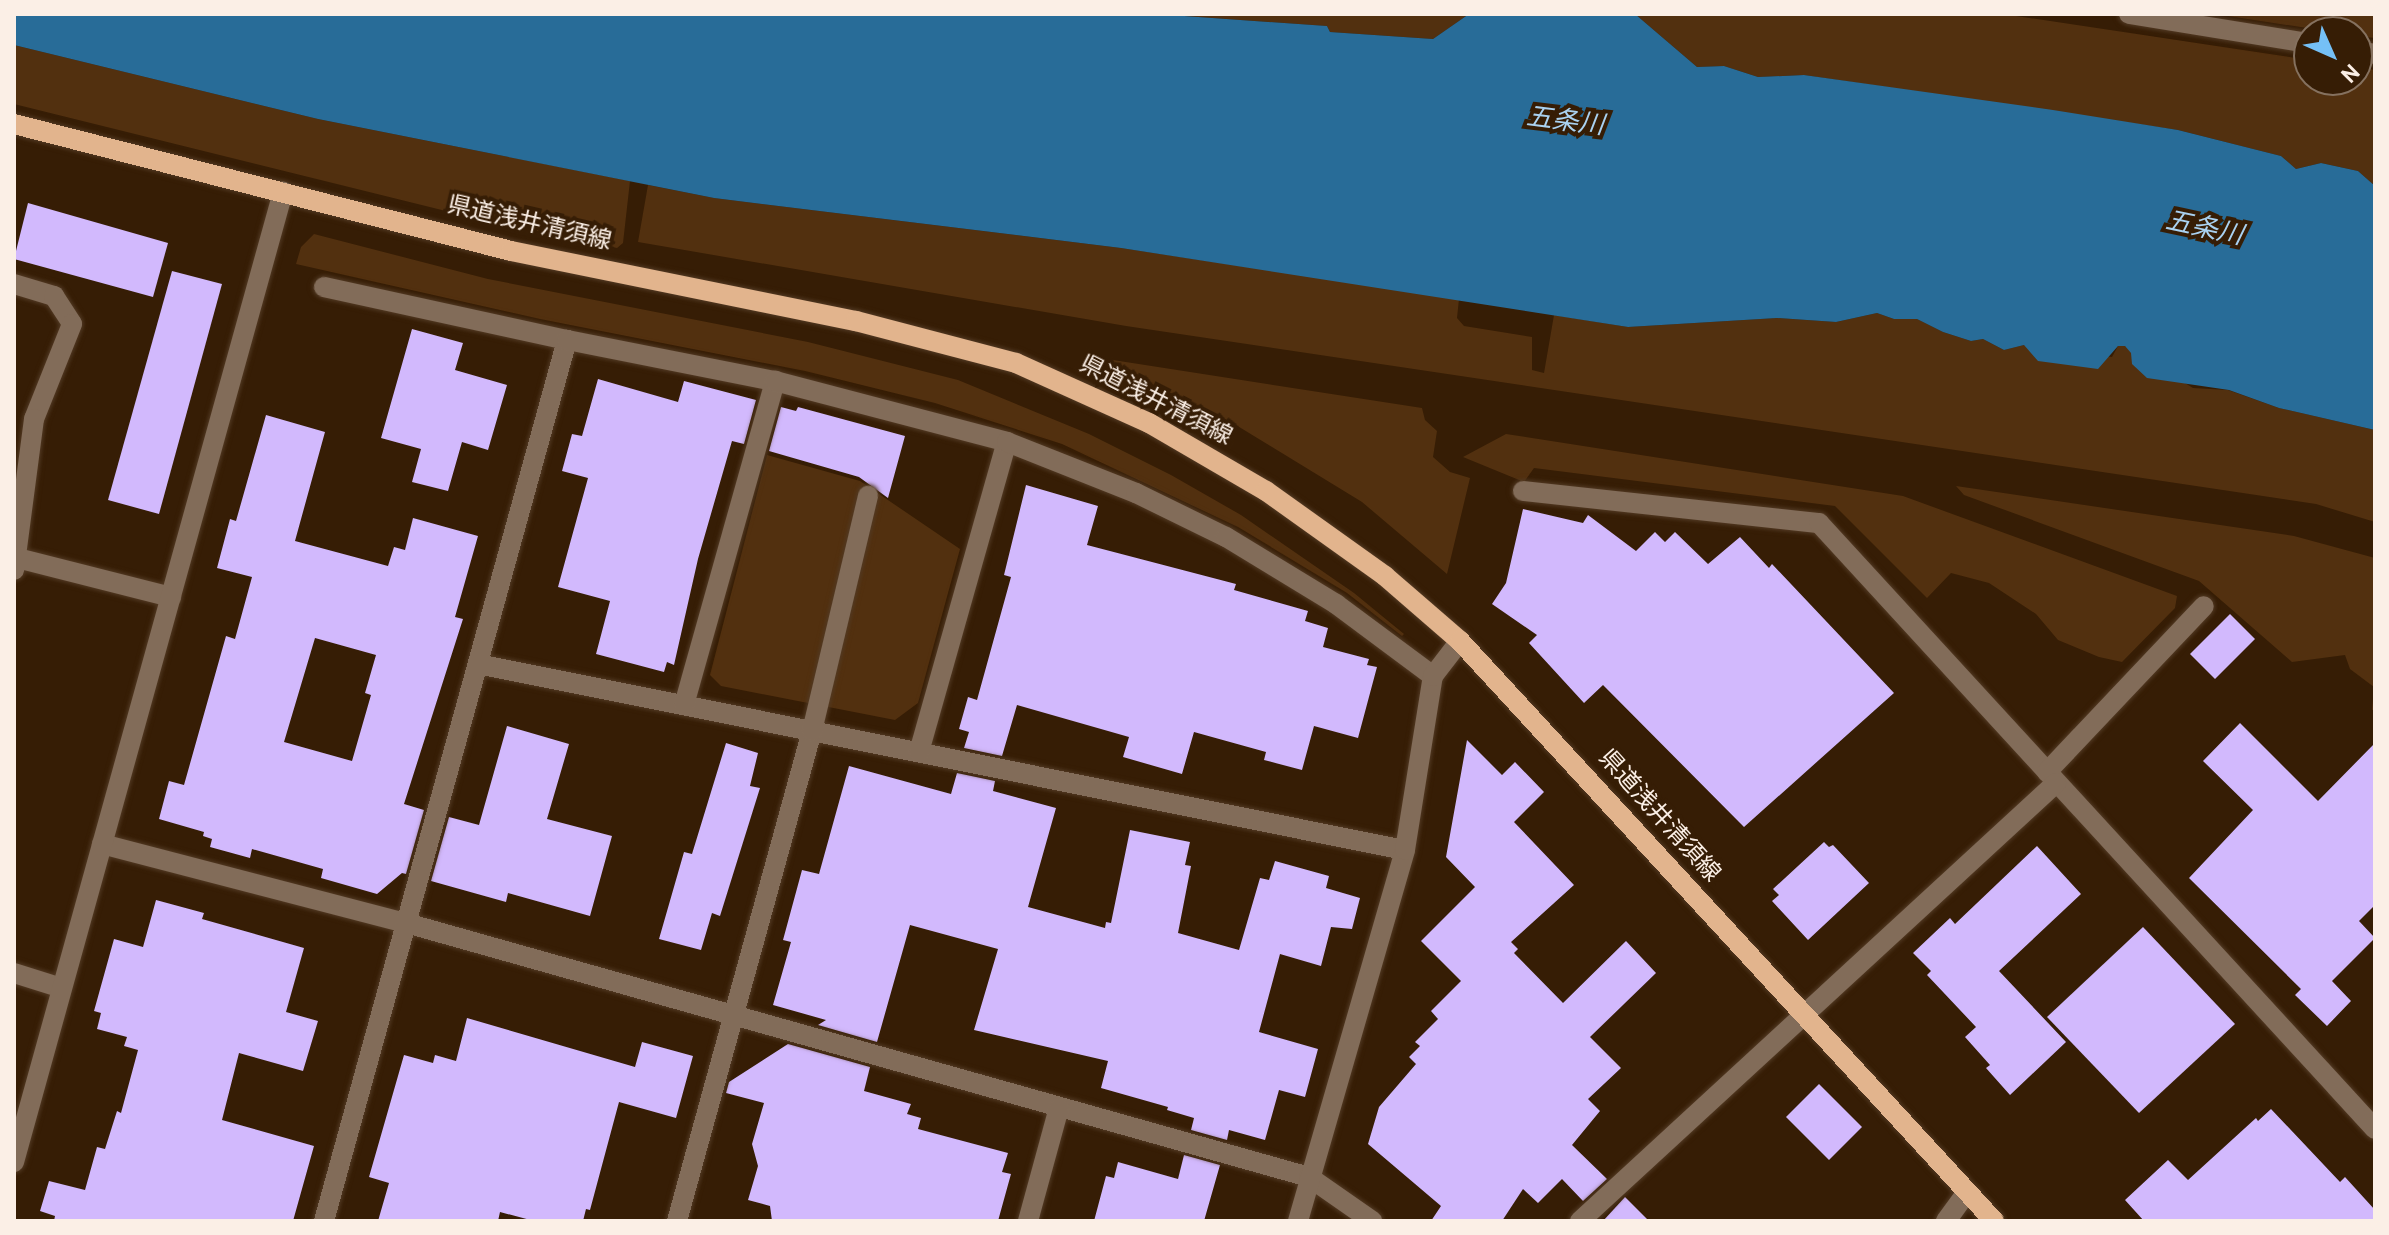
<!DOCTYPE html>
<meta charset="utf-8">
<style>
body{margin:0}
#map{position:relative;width:2389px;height:1235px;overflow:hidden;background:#361d05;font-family:Overpass,"Noto Sans JP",sans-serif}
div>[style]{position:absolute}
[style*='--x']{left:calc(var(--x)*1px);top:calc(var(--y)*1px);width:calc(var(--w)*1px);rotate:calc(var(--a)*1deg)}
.green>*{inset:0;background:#52300f}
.water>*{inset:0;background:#286c98}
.building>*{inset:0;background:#d2b9fd}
.roads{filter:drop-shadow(0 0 2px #523a24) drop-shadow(0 0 2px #523a24)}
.minor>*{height:20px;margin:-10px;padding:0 10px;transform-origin:10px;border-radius:10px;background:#826c59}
.major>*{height:20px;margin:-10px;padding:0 10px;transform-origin:10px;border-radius:10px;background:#e2b48d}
span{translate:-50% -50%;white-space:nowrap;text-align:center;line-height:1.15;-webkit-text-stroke:8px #361d05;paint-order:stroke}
.street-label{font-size:24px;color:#fbefe6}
.water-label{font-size:26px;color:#aad2f1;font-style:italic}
.frame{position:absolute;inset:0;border:16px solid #fbefe6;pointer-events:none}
.north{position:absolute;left:2293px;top:16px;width:80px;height:80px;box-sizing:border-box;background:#361d05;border:2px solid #85715f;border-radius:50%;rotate:135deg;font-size:22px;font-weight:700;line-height:32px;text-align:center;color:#fbefe6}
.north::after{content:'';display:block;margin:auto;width:28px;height:36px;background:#75c0f6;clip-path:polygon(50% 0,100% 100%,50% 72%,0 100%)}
</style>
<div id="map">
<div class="green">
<div style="clip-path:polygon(1156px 14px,1469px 14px,1433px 39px,1330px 32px,1327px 26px)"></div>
<div style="clip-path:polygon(1635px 14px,2003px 14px,2309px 60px,2309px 80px,2357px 80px,2357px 67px,2375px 70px,2375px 186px,2358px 171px,2321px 163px,2296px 169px,2281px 156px,2178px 130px,1804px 75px,1758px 77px,1724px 66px,1697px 67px)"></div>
<div style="clip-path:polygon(2215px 14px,2375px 14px,2375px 38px,2357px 36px,2357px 32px,2333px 32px)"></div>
<div style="clip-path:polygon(14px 45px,318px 119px,630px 181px,623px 243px,617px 248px,462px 215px,14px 104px)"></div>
<div style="clip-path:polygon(648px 185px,714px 198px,1121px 248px,1459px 299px,1457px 318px,1464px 326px,1532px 337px,1532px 370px,1544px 373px,1554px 315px,1628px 327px,1777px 318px,1836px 322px,1877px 313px,1894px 319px,1917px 319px,1943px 332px,1971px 341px,1983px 339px,2004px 350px,2024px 345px,2112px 357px,2118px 346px,2125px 346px,2193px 388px,2228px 390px,2279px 408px,2375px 430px,2375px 522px,2316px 504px,1126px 326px,638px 242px)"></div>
<div style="clip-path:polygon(314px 234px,488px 279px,808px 342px,958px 380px,1089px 434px,1171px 475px,1241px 515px,1354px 593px,1404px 634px,1402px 636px,1347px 593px,1238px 527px,1062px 444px,935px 403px,805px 371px,540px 319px,296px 264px,301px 247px)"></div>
<div style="clip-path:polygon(1113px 360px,1422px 408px,1425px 420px,1437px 431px,1433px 457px,1450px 472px,1470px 478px,1447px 574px,1362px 502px,1231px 422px,1115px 366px)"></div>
<div style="clip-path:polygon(1506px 434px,1903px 496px,2177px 596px,2175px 608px,2122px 662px,2099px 657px,2058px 640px,2036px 614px,1989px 583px,1951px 573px,1927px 598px,1835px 506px,1534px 468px,1524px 482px,1463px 457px)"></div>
<div style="clip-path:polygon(767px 455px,860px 481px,960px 549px,918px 703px,895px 720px,721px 686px,710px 675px)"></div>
<div style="clip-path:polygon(1956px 486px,2294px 536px,2375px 558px,2375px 709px,2372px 710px,2374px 687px,2350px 669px,2345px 655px,2292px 662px,2199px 581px,1964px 495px)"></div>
</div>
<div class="water">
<div style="clip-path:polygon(14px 14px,1156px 14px,1327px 26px,1330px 32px,1433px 39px,1469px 14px,1635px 14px,1697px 67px,1724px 66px,1758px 77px,1804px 75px,2053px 110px,2178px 130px,2281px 156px,2296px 169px,2321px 163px,2358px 171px,2375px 186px,2375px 430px,2279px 408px,2229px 390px,2147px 378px,2132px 364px,2131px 353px,2125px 346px,2118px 346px,2098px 369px,2038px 361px,2024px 345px,2004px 350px,1983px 339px,1971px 341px,1943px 332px,1917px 319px,1894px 319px,1877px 313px,1836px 322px,1777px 318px,1628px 327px,1121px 248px,714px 198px,318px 119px,14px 45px)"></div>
</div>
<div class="building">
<div style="clip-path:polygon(28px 203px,168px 243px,153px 297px,14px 259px)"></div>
<div style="clip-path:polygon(172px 271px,222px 284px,159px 514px,108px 500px)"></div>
<div style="clip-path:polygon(412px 329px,463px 343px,455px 370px,507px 385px,488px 450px,462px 442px,448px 491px,412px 482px,421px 449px,381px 438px)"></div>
<div style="clip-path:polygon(598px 379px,678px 402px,684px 381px,756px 400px,744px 444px,732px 441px,698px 559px,674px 665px,667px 662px,664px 672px,596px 654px,610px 601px,558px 587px,588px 478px,562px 471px,572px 434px,582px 436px)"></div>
<div style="clip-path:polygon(781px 407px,796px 411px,798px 407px,905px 436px,888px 498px,859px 477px,769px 451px)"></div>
<div style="clip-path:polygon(evenodd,266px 415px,325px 432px,295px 541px,388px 566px,394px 547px,405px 550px,413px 518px,478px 536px,455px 617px,463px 619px,404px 804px,424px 810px,406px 874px,402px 873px,377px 894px,321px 878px,323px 869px,252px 849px,250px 858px,210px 847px,212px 839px,203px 836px,204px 832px,159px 819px,169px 781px,184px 785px,226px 636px,235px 639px,252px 577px,217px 568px,230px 519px,236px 521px,266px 415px,315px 638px,376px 655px,365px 693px,371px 695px,352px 761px,284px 742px,315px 638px)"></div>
<div style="clip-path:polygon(1026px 485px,1098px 506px,1087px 545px,1236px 584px,1234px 590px,1308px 611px,1305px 621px,1328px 628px,1323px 647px,1369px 659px,1367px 665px,1377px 667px,1358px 738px,1314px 726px,1302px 770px,1264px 760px,1266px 752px,1194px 732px,1182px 774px,1123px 757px,1129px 737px,1017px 705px,1002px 756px,964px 748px,969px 732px,959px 729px,968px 697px,977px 700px,1011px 577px,1004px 575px)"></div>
<div style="clip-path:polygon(1523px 509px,1583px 523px,1588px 515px,1636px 551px,1655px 532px,1665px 542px,1675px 532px,1708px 564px,1740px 537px,1769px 568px,1772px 564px,1894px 693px,1744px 827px,1603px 685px,1584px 703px,1529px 643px,1537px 635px,1492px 604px,1506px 583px)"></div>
<div style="clip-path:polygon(2230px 614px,2255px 639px,2215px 679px,2190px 654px)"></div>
<div style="clip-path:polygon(2240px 723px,2318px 801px,2375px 743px,2375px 905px,2359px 921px,2375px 938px,2332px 981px,2351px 1001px,2327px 1026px,2295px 995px,2301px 989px,2189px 878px,2253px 810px,2203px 761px)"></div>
<div style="clip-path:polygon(507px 726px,569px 744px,547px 819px,612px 836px,590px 916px,508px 893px,506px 902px,431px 881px,449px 817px,479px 825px)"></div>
<div style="clip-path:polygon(1467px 740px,1502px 775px,1515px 762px,1544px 792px,1514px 822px,1574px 885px,1511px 942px,1518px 949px,1514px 953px,1563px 1003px,1626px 941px,1656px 973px,1590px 1037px,1621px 1068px,1588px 1099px,1600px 1111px,1572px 1145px,1607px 1179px,1583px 1201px,1562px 1179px,1538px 1203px,1523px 1189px,1502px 1221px,1431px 1221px,1441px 1206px,1368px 1144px,1379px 1107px,1416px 1064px,1409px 1057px,1420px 1046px,1415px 1042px,1438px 1019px,1431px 1011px,1461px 981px,1421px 941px,1475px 887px,1446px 857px)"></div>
<div style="clip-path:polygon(726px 743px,758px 753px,750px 786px,760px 788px,720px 916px,712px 913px,701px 950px,659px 939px,684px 852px,692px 854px)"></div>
<div style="clip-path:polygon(849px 766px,951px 794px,957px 773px,995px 781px,993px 791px,1056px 808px,1028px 907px,1105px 928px,1106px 922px,1111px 923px,1130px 830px,1190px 842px,1185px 865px,1191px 866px,1178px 933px,1239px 950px,1260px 878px,1269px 880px,1275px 861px,1329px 876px,1326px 888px,1360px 898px,1352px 929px,1331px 927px,1321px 966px,1280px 954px,1259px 1032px,1318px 1049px,1305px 1097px,1279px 1090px,1265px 1140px,1229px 1130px,1227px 1140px,1191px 1130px,1194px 1118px,1167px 1110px,1168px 1107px,1101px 1088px,1108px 1061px,974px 1030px,998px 949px,910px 925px,877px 1042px,818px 1025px,826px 1020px,773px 1005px,791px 942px,783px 940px,802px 870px,819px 874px)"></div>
<div style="clip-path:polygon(1824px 842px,1829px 847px,1833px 845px,1869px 883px,1808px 940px,1772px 901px,1779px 895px,1773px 889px)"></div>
<div style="clip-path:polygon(2037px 846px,2081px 894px,1999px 971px,2066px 1042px,2010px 1095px,1986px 1068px,1990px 1065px,1965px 1037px,1976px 1027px,1927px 975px,1931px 971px,1913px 953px,1950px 918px,1955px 924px)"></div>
<div style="clip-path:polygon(156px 900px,204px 913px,202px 919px,304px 948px,286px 1012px,318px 1021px,303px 1071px,239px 1053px,222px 1120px,314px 1146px,293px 1221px,54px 1221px,55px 1216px,40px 1211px,49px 1181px,85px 1190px,97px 1147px,105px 1149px,117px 1111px,121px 1113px,138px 1050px,124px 1046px,127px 1037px,97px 1029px,101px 1013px,94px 1011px,114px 939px,143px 947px)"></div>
<div style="clip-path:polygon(2143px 927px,2235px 1024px,2139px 1113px,2047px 1017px)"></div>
<div style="clip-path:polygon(467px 1018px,635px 1067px,642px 1042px,693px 1056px,676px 1118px,619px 1102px,590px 1210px,586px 1209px,583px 1221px,534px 1221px,500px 1212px,498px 1221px,378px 1221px,389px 1183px,369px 1177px,404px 1055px,433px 1063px,435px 1055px,456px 1061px)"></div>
<div style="clip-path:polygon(788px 1044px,870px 1067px,864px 1091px,911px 1104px,907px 1114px,921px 1118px,918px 1129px,1008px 1153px,1002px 1172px,1011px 1174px,998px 1221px,772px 1221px,770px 1206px,748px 1200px,758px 1166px,752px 1144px,764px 1103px,726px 1093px,729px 1082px)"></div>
<div style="clip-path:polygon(1819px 1084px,1862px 1127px,1829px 1160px,1786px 1117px)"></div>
<div style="clip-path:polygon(2271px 1109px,2340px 1182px,2345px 1177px,2375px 1210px,2375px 1221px,2144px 1221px,2125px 1200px,2168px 1160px,2188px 1180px,2256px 1118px,2258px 1121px)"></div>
<div style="clip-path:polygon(1184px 1155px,1220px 1165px,1204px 1221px,1094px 1221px,1106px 1176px,1114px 1178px,1118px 1162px,1178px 1179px)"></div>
<div style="clip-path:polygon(1625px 1197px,1649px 1221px,1603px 1221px)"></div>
</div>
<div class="roads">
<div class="minor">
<div style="--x:2129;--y:14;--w:182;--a:9.2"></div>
<div style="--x:2357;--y:51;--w:18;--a:9"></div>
<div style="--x:14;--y:284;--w:42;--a:16.7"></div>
<div style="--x:54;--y:296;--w:33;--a:57"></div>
<div style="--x:72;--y:324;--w:102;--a:111.8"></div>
<div style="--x:34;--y:419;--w:152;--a:97.5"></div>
<div style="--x:324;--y:287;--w:249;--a:12.3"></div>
<div style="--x:1523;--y:491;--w:298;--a:6.2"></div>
<div style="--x:1819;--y:523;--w:822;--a:47.46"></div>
<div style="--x:17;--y:558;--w:159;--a:14.2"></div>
<div style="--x:478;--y:664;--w:945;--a:11.35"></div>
<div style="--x:684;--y:705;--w:337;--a:-74.3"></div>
<div style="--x:919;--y:752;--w:322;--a:-74.2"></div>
<div style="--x:2047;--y:772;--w:228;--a:-46.6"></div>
<div style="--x:102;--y:844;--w:314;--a:14.6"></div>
<div style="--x:406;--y:923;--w:938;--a:15.71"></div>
<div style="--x:1309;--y:1177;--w:77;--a:34.9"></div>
<div style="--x:14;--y:973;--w:50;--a:17.4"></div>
<div style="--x:14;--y:1162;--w:1007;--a:-74.5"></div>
<div style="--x:324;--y:1221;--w:914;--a:-74.58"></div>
<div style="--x:567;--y:340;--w:212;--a:11.2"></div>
<div style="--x:775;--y:381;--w:240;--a:14.7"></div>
<div style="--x:1007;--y:442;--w:139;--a:21.6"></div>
<div style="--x:1136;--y:493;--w:100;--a:26.1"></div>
<div style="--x:1226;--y:537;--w:129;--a:31.3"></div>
<div style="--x:1336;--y:604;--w:121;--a:36.6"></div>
<div style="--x:677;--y:1221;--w:508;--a:-74.6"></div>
<div style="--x:812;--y:731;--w:242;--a:-76.6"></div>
<div style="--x:1028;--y:1221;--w:117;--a:-74.7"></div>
<div style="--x:1298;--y:1221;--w:386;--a:-73.9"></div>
<div style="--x:1405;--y:850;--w:176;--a:-80.9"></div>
<div style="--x:1433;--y:676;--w:44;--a:-52.4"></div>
<div style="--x:1580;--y:1221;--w:647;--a:-42.62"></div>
<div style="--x:1946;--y:1221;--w:36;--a:-54"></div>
</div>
<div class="major">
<div style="--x:14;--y:124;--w:513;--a:14.33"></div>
<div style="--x:511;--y:251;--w:352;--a:11.5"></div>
<div style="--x:856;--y:321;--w:165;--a:14.7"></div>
<div style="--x:1016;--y:363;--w:146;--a:24.3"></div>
<div style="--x:1149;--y:423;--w:135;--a:30.2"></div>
<div style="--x:1266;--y:491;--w:146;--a:35.5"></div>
<div style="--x:1385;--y:576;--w:99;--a:40.9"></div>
<div style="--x:1460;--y:641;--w:788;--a:47.36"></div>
</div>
</div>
<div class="street-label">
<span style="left:529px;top:225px;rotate:13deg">県道浅井清須線</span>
<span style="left:1155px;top:402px;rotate:27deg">県道浅井清須線</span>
<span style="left:1658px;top:817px;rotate:48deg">県道浅井清須線</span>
</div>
<div class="water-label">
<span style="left:1565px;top:123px;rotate:7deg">五条川</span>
<span style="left:2204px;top:230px;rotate:12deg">五条川</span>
</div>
<div class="frame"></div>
<div class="north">N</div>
</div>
